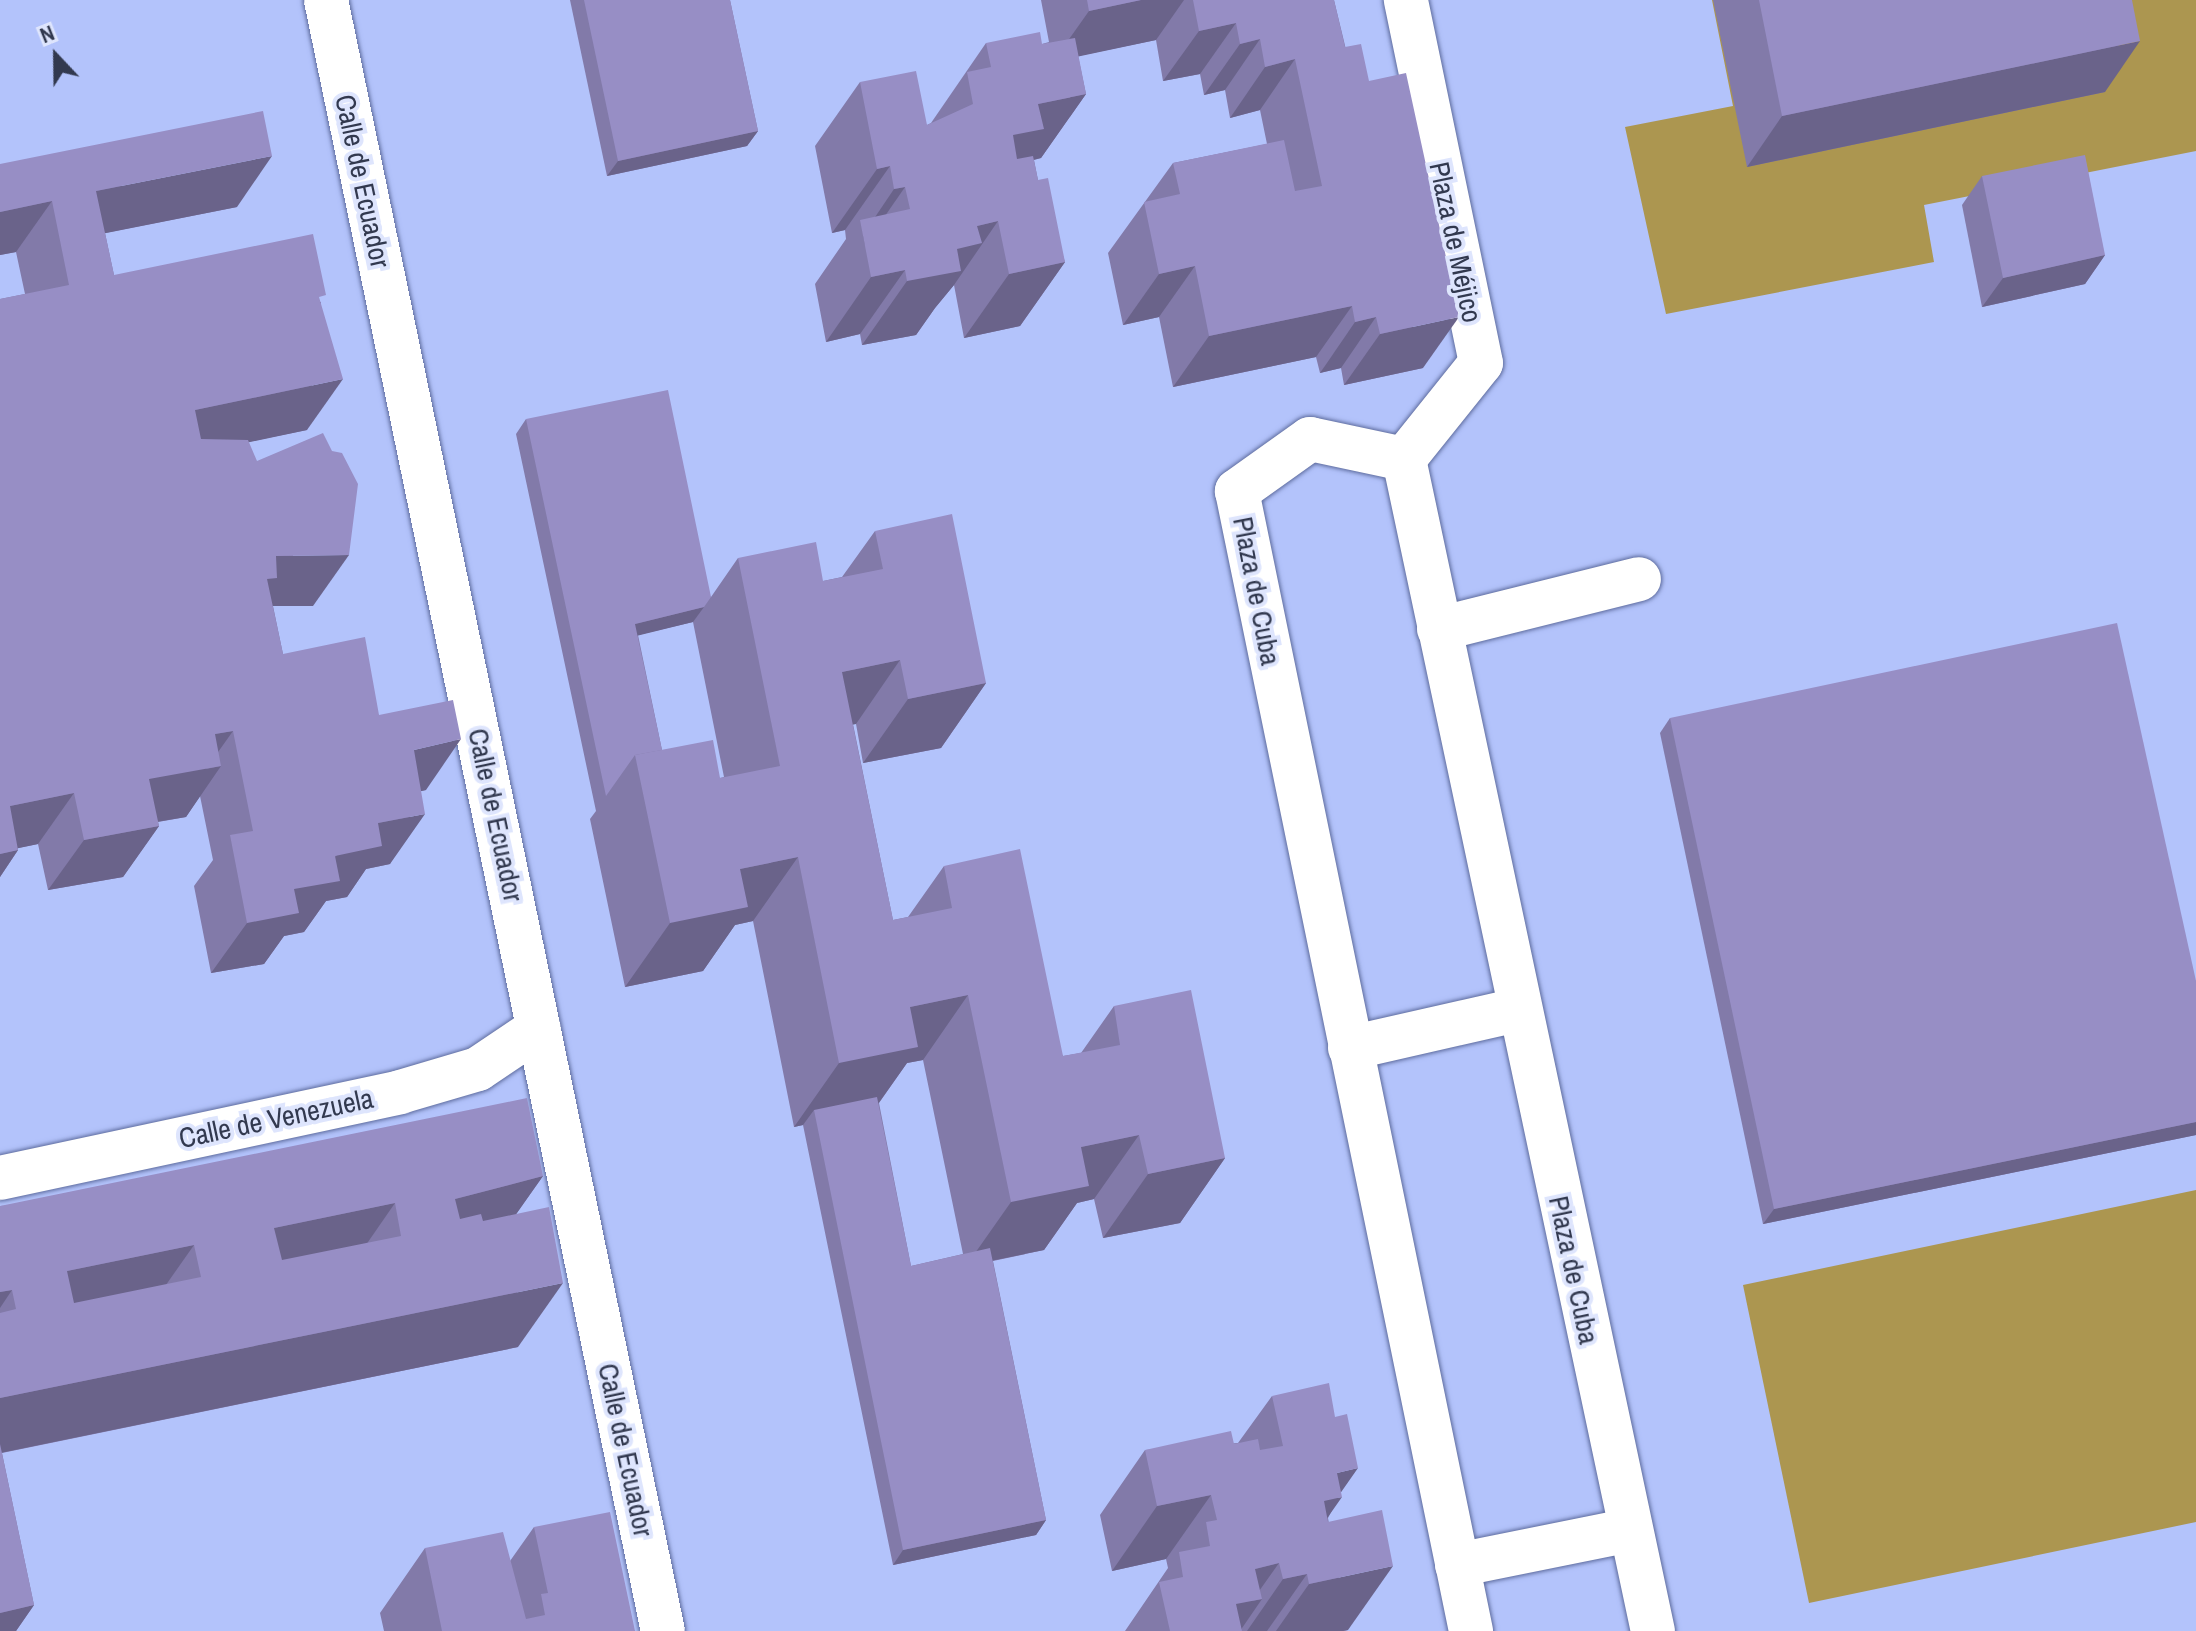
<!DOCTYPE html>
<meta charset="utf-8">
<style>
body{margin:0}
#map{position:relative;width:2196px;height:1631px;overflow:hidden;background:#b3c3fb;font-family:"Archivo Narrow",sans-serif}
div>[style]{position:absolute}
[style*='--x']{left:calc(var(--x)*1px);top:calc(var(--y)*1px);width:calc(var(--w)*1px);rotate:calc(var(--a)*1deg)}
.green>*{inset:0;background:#ac9650}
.roads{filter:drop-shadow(0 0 2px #5e6c9e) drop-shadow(0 0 2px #5e6c9e)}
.minor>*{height:44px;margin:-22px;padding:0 22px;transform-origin:22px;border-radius:22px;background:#fff}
.wall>*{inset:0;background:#827aa9}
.shaded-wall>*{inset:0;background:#6a638a}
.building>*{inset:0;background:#978ec5}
span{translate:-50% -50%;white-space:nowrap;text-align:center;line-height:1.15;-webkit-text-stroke:8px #dee5fd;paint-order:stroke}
.street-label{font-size:28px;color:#32394f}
.north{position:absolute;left:16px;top:16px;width:80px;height:80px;-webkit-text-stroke:6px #dee5fd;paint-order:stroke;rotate:338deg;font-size:22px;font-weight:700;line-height:32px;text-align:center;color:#32394f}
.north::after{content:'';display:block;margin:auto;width:28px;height:36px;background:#32394f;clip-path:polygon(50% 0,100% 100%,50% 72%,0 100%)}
</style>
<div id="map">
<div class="green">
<div style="clip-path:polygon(1712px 0,2196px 0,2196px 151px,1924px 205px,1934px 262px,1666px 314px,1625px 127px,1733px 106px)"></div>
<div style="clip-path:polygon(2196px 1190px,2196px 1522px,1809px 1603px,1743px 1285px)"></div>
</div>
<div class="roads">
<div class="minor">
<div style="--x:326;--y:0;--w:1665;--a:78.33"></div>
<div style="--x:1404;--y:459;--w:96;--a:-168"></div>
<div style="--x:1310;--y:439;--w:90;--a:144.5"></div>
<div style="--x:1237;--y:491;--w:1164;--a:78.4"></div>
<div style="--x:1404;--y:459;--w:1198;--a:78.01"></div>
<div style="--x:1404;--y:459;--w:123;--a:-51.3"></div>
<div style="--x:1481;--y:363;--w:371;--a:-101.7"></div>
<div style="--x:1439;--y:629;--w:206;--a:-14"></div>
<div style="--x:1350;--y:1048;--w:171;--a:-12.8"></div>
<div style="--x:0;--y:1178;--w:409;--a:-12.1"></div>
<div style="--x:400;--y:1092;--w:81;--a:-16.4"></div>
<div style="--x:478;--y:1069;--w:73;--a:-33.9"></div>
<div style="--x:1457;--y:1565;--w:177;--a:-11.4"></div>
</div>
</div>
<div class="wall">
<div style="clip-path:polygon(570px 0,730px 0,758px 131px,747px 146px,607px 176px)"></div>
<div style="clip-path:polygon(1041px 0,1334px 0,1423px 368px,1344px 385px,1341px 368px,1320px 373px,1316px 357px,1173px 387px,1159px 317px,1123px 325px,1108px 253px,1173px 163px,1267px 144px,1260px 110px,1230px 118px,1225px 90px,1204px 95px,1200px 74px,1163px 81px,1156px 40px,1078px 56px,1086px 94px,1041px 158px,1034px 160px,1038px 180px,1065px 262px,1020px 326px,964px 338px,954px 285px,935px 308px,916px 335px,862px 345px,860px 334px,826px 342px,815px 284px,846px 239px,845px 230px,832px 233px,815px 146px,860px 82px,927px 125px,931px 123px,986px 43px,1042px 44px,1049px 42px)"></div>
<div style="clip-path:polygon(1713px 0,2132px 0,2105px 92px,1747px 167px)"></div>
<div style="clip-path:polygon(0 164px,237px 207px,105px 233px,114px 275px,321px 302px,307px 430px,248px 442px,313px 606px,273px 606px,283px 654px,379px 715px,426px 790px,421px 791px,390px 864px,366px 869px,347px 897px,326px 901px,304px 932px,284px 936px,264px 964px,211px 973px,194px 886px,213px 860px,200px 796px,186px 817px,158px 822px,159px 826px,123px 877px,48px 890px,38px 844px,18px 848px,18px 850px,0 877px,0 299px,25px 294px,16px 252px,0 255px)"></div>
<div style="clip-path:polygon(1982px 176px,2105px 255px,2085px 284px,1982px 307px,1962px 205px)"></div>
<div style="clip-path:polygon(evenodd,526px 419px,711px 597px,738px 558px,823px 581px,842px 577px,875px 531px,986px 683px,941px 748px,863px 763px,856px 724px,853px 724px,893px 920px,908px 917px,944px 866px,1063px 1056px,1081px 1053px,1114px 1006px,1225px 1158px,1180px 1223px,1103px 1238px,1094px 1199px,1077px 1203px,1044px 1250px,993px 1261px,1046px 1520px,1036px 1535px,893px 1565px,803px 1125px,794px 1127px,753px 921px,735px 925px,703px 971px,625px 987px,590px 819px,596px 811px,516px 434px,526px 419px,693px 622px,724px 777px,720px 778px,662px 750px,638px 635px,693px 622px,526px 419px,923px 1060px,963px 1254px,911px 1266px,879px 1103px,907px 1063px,923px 1060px)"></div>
<div style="clip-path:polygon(1670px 718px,2196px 981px,2196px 1135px,1763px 1224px,1660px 733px)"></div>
<div style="clip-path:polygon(543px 1176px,516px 1214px,518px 1347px,2px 1453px,34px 1605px,16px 1631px,0 1631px,0 1206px)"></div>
<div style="clip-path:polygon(1272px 1396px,1341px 1492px,1328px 1518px,1348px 1630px,1343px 1631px,1125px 1631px,1168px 1568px,1166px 1559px,1112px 1571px,1100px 1515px,1145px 1450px,1238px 1443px)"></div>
<div style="clip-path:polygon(534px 1527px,635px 1631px,384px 1631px,380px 1613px,425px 1548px,510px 1561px)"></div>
</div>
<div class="shaded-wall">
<div style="clip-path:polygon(1141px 0,1184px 0,1156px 40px,1053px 62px,1089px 11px)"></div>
<div style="clip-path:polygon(1236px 23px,1200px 74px,1163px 81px,1199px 31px)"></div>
<div style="clip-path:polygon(1260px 39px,1225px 90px,1204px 95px,1240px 44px)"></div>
<div style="clip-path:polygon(2140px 41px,2105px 92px,1747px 167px,1782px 116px)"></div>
<div style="clip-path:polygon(1295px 59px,1260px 110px,1230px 118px,1265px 67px)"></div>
<div style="clip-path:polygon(1086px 94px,1041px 158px,1020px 163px,999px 193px,1013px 135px,1038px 104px)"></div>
<div style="clip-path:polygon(758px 131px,747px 146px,607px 176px,618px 161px)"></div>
<div style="clip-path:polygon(272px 156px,237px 207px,61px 242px,96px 191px)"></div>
<div style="clip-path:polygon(890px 166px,845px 230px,832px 233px,877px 169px)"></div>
<div style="clip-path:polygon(905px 187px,865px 245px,863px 235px,894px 189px)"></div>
<div style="clip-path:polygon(52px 201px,16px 252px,0 255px,0 212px)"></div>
<div style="clip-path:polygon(998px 221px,954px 285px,935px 308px,916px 335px,862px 345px,907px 281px,977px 226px)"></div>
<div style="clip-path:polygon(2105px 255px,2085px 284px,1982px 307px,2003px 278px)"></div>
<div style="clip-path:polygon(1065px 262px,1020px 326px,964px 338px,1009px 274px)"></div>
<div style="clip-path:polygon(1195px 266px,1159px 317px,1123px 325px,1159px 274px)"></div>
<div style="clip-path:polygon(905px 270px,860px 334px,826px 342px,871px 277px)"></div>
<div style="clip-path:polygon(1352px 306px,1316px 357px,1173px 387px,1209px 336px)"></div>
<div style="clip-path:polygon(1376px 317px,1341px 368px,1320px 373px,1355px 322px)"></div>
<div style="clip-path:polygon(1459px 317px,1423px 368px,1344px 385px,1380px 334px)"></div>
<div style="clip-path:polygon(343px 379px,307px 430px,160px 461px,195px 410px)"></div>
<div style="clip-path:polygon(349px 555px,313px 606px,257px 606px,276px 556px)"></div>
<div style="clip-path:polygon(704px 607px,693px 622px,624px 639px,635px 624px)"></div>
<div style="clip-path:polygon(900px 660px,856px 724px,797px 737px,842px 672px)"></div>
<div style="clip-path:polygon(986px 683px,941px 748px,863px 763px,908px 699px)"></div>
<div style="clip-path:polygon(233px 731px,206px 769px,221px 766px,186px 817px,114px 829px,149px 779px,215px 734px)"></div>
<div style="clip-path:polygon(461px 739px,426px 790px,378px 801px,414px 750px)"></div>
<div style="clip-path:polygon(74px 793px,38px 844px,0 852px,10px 806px)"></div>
<div style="clip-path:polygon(425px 814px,390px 864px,366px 869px,347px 897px,326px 901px,304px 932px,284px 936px,264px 964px,211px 973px,247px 923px,294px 889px,378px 823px)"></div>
<div style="clip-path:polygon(159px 826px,123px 877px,48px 890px,84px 840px)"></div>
<div style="clip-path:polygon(18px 850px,0 877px,0 854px)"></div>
<div style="clip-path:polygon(798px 857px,753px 921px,735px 925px,703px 971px,625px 987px,670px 923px,740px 869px)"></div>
<div style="clip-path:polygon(968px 995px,923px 1060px,907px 1063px,873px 1111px,814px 1110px,803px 1125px,794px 1127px,839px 1063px,910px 1007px)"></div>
<div style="clip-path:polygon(2196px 1122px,2196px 1135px,1763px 1224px,1774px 1209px)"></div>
<div style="clip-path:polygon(1139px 1135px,1094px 1199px,1077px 1203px,1044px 1250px,966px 1266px,1011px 1202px,1081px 1147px)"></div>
<div style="clip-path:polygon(1225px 1158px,1180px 1223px,1103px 1238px,1148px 1174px)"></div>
<div style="clip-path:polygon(543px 1176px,498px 1240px,410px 1263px,455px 1199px)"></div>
<div style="clip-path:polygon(395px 1203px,350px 1268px,229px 1292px,274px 1228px)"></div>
<div style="clip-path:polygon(194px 1245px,149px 1309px,22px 1336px,67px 1271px)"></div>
<div style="clip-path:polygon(563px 1283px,518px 1347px,0 1453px,0 1398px)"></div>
<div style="clip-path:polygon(12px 1290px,0 1308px,0 1292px)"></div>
<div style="clip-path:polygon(1358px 1468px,1337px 1498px,1342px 1497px,1297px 1561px,1337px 1473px)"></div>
<div style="clip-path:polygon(1211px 1495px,1166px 1559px,1112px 1571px,1157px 1506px)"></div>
<div style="clip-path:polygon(1046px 1520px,1036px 1535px,893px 1565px,903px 1550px)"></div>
<div style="clip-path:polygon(1279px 1563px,1252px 1601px,1262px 1599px,1240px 1631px,1212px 1631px,1255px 1569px)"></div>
<div style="clip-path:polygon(1393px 1566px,1348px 1630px,1343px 1631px,1276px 1631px,1309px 1584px)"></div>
<div style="clip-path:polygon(1307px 1574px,1267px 1631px,1247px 1631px,1283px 1579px)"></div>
<div style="clip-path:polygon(34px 1605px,16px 1631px,0 1631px,0 1613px)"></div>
</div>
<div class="building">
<div style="clip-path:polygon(584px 0,730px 0,758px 131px,618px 161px)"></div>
<div style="clip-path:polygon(1087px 0,1141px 0,1089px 11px)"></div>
<div style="clip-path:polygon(1193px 0,1334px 0,1345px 47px,1361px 44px,1369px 81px,1406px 73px,1459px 317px,1380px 334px,1376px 317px,1355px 322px,1352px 306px,1209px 336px,1195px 266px,1159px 274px,1144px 202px,1180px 194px,1173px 163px,1284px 140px,1295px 191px,1322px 186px,1295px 59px,1265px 67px,1260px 39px,1240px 44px,1236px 23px,1199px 31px)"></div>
<div style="clip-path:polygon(1759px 0,2132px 0,2140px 41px,1782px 116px)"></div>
<div style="clip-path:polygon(1040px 32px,1042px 44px,1075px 38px,1086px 94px,1038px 104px,1044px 129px,1013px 135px,1017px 159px,1033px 156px,1038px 180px,1048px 178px,1065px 262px,1009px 274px,998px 221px,977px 226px,982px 243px,957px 249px,961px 271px,907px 281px,905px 270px,871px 277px,860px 220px,910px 209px,905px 187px,894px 189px,890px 166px,877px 169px,860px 82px,916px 71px,927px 125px,973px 104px,967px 72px,991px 67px,986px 43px)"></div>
<div style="clip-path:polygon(263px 111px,272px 156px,96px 191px,114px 275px,313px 234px,326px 295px,319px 297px,343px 379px,195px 410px,201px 439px,248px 440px,257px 461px,323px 433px,332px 451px,342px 453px,358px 484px,349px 555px,276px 556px,277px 578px,267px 579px,283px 654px,365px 637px,379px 715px,453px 700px,461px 739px,414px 750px,425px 814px,378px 823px,382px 846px,335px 856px,340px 881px,294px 889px,299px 913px,247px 923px,230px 835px,253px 831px,233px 731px,215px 734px,221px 766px,149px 779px,159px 826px,84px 840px,74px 793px,10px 806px,18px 850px,0 854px,0 299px,69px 285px,52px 201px,0 212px,0 164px)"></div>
<div style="clip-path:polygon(2085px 155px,2105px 255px,2003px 278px,1982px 176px)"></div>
<div style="clip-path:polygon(668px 390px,711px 597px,704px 607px,635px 624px,662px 750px,635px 755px,606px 796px,526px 419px)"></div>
<div style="clip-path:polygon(952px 514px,986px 683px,908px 699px,900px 660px,842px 672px,893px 920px,952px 908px,944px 866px,1020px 849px,1063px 1056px,1120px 1045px,1114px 1006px,1191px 990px,1225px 1158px,1148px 1174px,1139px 1135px,1081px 1147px,1089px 1186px,1011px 1202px,968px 995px,910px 1007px,918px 1047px,839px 1063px,798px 857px,740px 869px,748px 907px,670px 923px,635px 755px,713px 740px,720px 778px,780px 766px,738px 558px,816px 542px,823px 581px,883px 569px,875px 531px)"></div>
<div style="clip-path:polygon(2117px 623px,2196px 981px,2196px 1122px,1774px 1209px,1670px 718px)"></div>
<div style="clip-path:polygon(877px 1097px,911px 1266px,990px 1248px,1046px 1520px,903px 1550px,814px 1110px)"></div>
<div style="clip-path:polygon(evenodd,527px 1098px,543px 1176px,455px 1199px,460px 1219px,481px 1214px,483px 1221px,549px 1207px,563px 1283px,0 1398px,0 1313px,16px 1309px,12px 1290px,0 1292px,0 1206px,527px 1098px,395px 1203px,401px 1236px,282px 1260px,274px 1228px,395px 1203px,527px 1098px,194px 1245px,201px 1277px,74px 1303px,67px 1271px,194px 1245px)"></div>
<div style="clip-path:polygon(1329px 1383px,1335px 1417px,1347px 1414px,1358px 1468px,1337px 1473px,1342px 1497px,1324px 1501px,1328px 1522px,1382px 1510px,1393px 1566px,1309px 1584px,1307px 1574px,1283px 1579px,1279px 1563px,1255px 1569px,1262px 1599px,1236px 1604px,1242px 1631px,1170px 1631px,1159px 1582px,1183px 1577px,1179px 1552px,1210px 1546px,1206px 1522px,1217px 1520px,1211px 1495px,1157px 1506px,1145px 1450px,1231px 1431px,1234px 1444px,1258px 1439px,1260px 1450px,1283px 1446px,1272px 1396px)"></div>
<div style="clip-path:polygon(0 1444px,34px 1605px,0 1613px)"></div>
<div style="clip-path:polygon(610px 1512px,635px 1631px,442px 1631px,425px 1548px,503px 1532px,526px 1619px,545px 1615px,541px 1594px,548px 1593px,534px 1527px)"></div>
</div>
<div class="street-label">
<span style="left:363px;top:181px;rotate:78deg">Calle de Ecuador</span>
<span style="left:1456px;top:242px;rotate:78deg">Plaza de Méjico</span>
<span style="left:1257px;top:591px;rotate:79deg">Plaza de Cuba</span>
<span style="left:496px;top:815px;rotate:78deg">Calle de Ecuador</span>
<span style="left:276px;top:1118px;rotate:-12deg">Calle de Venezuela</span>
<span style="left:1574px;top:1270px;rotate:78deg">Plaza de Cuba</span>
<span style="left:626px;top:1450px;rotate:78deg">Calle de Ecuador</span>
</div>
<div class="north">N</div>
</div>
